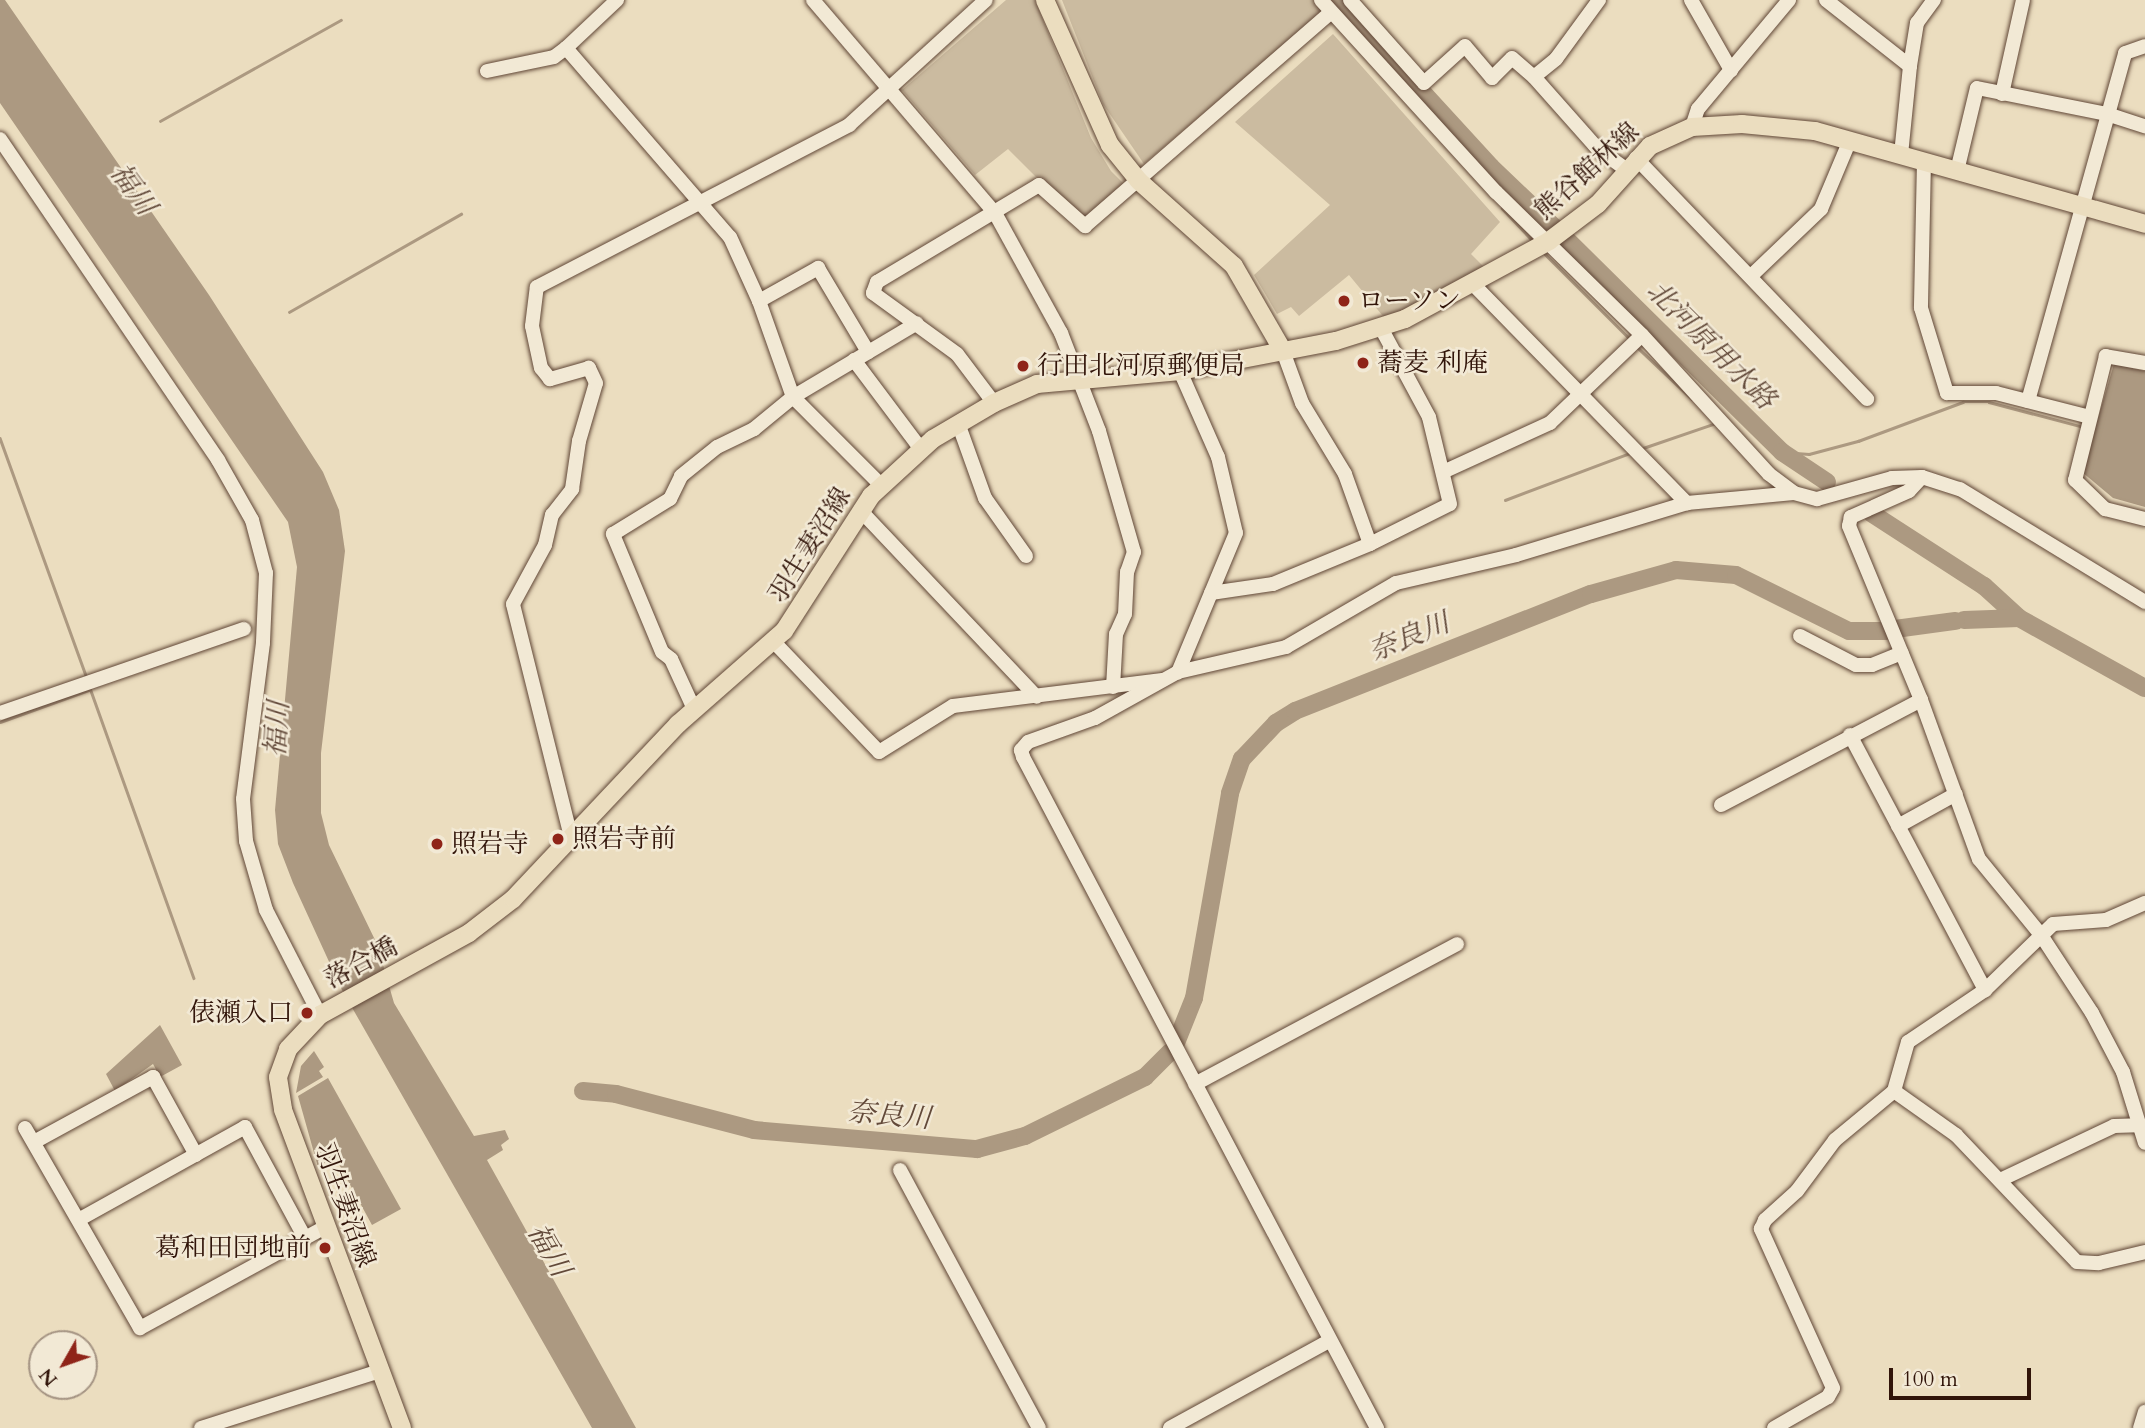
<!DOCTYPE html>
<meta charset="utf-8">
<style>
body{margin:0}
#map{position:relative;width:2145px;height:1428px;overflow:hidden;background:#ebddbf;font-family:Cardo,"Noto Serif JP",serif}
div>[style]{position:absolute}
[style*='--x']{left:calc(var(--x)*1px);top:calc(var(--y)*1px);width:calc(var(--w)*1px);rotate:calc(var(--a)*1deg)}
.green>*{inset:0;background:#cbbba0}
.water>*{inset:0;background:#ac9981}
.stream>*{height:2.5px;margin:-1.25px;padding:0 1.25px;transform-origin:1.25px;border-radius:1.25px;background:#ac9981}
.river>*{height:18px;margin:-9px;padding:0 9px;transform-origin:9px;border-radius:9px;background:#ac9981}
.roads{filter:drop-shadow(0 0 2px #604636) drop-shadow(0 0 2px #604636)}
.minor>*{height:14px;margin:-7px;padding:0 7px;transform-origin:7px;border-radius:7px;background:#f2e9d5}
.major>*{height:18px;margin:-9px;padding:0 9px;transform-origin:9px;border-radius:9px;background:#ebddbf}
.dots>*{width:19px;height:19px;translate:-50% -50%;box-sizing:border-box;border:4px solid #f2e9d5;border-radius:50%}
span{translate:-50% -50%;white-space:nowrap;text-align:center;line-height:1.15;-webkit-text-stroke:5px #f2e9d5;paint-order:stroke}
.street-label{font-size:26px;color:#311409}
.poi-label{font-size:26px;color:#311409}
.left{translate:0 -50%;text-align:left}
.right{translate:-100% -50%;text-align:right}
.water-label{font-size:28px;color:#624939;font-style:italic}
.north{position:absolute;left:28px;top:1330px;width:70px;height:70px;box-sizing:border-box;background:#f2e9d5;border:2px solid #a59483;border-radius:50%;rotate:230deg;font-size:19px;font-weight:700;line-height:28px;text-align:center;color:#311409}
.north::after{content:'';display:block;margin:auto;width:24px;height:32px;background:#8f2418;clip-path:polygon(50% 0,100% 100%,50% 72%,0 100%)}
.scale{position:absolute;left:1889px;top:1368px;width:142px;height:32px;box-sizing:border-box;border:4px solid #311409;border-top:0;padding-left:9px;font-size:21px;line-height:24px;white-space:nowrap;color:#311409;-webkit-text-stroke:5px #f2e9d5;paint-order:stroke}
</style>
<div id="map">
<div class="green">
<div style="clip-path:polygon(1006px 0,1035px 0,1091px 138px,1111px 171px,1131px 191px,1085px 226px,1008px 149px,975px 175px,902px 90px)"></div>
<div style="clip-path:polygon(1062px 0,1313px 0,1323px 11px,1144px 164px,1103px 104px)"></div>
<div style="clip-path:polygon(1333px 34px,1500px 222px,1471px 254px,1486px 269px,1387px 321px,1349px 275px,1299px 316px,1291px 307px,1277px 314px,1254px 275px,1330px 205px,1235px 122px)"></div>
</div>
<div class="water">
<div style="clip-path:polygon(0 0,5px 0,209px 295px,323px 472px,339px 510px,345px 551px,321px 753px,321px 813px,329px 845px,377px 944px,394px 1003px,474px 1136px,505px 1130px,509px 1139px,501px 1145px,503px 1150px,487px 1160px,636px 1428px,592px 1428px,342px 990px,293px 883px,278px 844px,275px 810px,297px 567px,288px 522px,0 103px)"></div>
<div style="clip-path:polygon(2114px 364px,2145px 371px,2145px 507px,2113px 498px,2082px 472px)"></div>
<div style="clip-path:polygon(160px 1025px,182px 1065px,160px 1077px,153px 1064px,115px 1091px,106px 1074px)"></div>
<div style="clip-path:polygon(314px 1051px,324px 1067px,319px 1071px,323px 1077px,296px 1093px,301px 1066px)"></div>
<div style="clip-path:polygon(328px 1078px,401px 1209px,372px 1225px,335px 1157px,318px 1167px,298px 1096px)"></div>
</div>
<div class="stream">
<div style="--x:160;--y:121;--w:207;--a:-29.2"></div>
<div style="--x:1502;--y:208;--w:45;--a:46.8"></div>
<div style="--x:1542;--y:251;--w:123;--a:45"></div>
<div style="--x:289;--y:312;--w:198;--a:-29.7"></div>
<div style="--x:1636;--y:346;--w:77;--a:43.4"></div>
<div style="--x:0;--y:438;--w:255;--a:70.1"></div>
<div style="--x:1643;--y:448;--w:77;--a:-18.9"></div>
<div style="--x:1782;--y:452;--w:27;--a:4"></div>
<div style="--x:1809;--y:454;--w:51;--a:-14.9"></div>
<div style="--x:1858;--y:441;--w:112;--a:-20.4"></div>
<div style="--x:1963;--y:402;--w:26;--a:0"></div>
<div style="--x:1989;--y:402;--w:94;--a:14.8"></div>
<div style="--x:1505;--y:500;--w:134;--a:-20.6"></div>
<div style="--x:90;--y:688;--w:308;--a:70.3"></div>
<div style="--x:0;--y:722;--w:95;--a:-19.8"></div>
</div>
<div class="river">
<div style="--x:1338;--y:0;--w:226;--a:47.5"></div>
<div style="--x:1491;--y:167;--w:87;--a:43.6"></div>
<div style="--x:1565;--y:238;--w:305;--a:44.6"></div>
<div style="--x:1782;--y:452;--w:54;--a:33.7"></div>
<div style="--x:1871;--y:513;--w:135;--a:32.9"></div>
<div style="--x:1984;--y:586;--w:47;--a:42.4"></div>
<div style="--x:2019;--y:618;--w:144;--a:29.1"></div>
<div style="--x:1964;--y:620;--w:55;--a:-2.1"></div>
<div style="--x:1895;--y:629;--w:61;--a:-7.6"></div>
<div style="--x:1176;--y:1043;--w:48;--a:-68.2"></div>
<div style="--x:1194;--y:998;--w:208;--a:-80"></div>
<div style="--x:1230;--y:793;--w:36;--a:-71"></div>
<div style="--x:1242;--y:759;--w:50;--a:-46.6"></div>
<div style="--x:1276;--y:723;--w:22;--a:-32"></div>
<div style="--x:1295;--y:711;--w:318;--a:-21.6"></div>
<div style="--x:1591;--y:594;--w:88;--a:-15.8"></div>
<div style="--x:1676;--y:570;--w:60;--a:4.8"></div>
<div style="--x:1736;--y:575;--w:126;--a:26.4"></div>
<div style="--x:1849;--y:631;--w:38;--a:0"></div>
<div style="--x:583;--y:1091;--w:33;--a:5"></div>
<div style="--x:616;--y:1094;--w:143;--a:14.6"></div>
<div style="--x:754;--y:1130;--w:224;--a:4.9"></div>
<div style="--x:977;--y:1149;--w:50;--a:-15.2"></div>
<div style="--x:1025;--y:1136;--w:134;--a:-26.2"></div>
<div style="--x:1145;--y:1077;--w:35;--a:-45"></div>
</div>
<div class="roads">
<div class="minor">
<div style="--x:617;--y:0;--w:70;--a:136.7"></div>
<div style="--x:566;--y:48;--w:250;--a:49.1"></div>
<div style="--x:730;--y:237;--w:70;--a:65.6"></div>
<div style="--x:759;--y:301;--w:102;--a:70.5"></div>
<div style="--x:793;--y:397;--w:124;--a:45"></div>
<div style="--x:813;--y:0;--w:280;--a:49.5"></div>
<div style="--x:995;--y:213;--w:137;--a:61.2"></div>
<div style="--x:1061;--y:333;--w:105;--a:68.8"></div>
<div style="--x:1099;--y:431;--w:126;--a:73.9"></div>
<div style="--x:1134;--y:552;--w:21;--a:109"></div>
<div style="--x:1127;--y:572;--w:42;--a:92.7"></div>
<div style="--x:1125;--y:614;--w:22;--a:114"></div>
<div style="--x:1116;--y:634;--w:53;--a:93.2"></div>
<div style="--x:1321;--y:0;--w:260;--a:47.7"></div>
<div style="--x:1496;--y:192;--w:204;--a:44.4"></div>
<div style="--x:1642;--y:335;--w:188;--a:47.6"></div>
<div style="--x:1769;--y:474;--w:31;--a:37"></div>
<div style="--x:1794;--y:493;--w:24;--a:15"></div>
<div style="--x:1817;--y:499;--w:78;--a:-15.6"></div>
<div style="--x:1892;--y:478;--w:30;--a:-2"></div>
<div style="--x:1922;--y:477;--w:40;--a:18"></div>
<div style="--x:1960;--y:489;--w:217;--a:31.4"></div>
<div style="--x:1350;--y:0;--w:111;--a:48.3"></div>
<div style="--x:1424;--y:83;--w:55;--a:-42.1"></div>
<div style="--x:1465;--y:46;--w:42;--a:49.8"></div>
<div style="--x:1492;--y:78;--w:28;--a:-45"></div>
<div style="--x:1512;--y:58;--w:29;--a:41"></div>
<div style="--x:1599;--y:0;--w:73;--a:126.1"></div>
<div style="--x:1556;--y:59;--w:28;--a:141"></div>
<div style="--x:1534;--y:77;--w:96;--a:48.4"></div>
<div style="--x:1598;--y:149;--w:34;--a:36"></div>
<div style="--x:1691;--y:0;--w:81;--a:60.3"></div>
<div style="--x:1826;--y:0;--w:107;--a:38.2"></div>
<div style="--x:1910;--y:66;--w:88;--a:95.8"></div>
<div style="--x:1910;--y:66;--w:44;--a:-80.8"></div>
<div style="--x:1917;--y:23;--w:29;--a:-54"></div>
<div style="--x:487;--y:71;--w:68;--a:-11.8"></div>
<div style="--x:554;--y:57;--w:15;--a:-37"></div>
<div style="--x:2002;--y:94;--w:96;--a:-77.4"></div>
<div style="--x:1692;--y:127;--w:19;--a:-72"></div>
<div style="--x:1698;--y:109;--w:142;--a:-50.1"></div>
<div style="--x:0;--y:139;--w:388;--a:55.8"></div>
<div style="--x:218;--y:460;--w:69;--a:60.5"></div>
<div style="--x:252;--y:520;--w:55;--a:75.2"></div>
<div style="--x:266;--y:573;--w:70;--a:92.5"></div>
<div style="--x:263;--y:643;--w:157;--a:97.3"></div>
<div style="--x:243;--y:799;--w:42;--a:85.9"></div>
<div style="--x:246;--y:841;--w:72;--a:73.8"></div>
<div style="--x:266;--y:910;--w:118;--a:62.8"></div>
<div style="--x:1636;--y:158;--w:334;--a:46.2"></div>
<div style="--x:1924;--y:161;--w:147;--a:91.2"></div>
<div style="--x:1921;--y:308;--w:89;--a:73"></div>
<div style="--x:1947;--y:393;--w:49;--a:0"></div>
<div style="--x:1996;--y:393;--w:97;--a:14.3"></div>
<div style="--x:1957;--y:171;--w:85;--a:-76.5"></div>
<div style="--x:1977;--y:88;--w:133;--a:11.3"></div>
<div style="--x:2107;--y:114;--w:40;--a:18"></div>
<div style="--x:1751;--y:276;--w:97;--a:-43.7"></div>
<div style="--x:1821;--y:209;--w:75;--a:-67.2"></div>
<div style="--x:1472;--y:283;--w:308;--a:45.7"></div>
<div style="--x:759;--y:301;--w:68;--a:-29.2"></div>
<div style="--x:818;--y:268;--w:98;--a:59.2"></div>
<div style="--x:854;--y:360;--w:110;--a:53.1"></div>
<div style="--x:2145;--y:363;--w:40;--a:-170"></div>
<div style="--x:2106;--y:356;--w:128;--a:104"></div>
<div style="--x:2075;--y:480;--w:42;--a:44"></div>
<div style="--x:2105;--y:509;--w:41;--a:14"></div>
<div style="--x:1180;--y:371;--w:94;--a:66.2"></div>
<div style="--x:1218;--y:457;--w:78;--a:76.7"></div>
<div style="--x:1236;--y:533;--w:151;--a:112.6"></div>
<div style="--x:1178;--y:672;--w:111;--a:-13"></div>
<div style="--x:1286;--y:647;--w:127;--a:-30.2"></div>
<div style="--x:1396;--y:583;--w:123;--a:-13.1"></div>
<div style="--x:1516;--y:555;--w:179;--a:-16.9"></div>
<div style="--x:1687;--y:503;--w:107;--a:-5.3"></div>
<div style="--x:2028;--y:401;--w:361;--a:-74.4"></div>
<div style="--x:2125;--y:53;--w:21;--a:-19"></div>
<div style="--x:994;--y:403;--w:61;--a:-127.1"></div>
<div style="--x:957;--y:354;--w:104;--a:-144"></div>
<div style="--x:873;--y:293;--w:12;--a:-70"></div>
<div style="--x:877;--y:282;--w:189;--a:-30.9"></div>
<div style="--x:1039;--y:185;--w:62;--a:41.7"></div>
<div style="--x:1085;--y:226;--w:326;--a:-41"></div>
<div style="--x:958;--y:423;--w:80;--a:70.2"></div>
<div style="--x:985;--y:498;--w:71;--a:54.7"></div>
<div style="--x:1443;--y:472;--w:118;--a:-24.6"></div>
<div style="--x:1550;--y:423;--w:127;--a:-43.7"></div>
<div style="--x:1922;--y:477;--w:19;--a:133"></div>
<div style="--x:1909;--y:491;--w:64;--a:155.9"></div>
<div style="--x:1851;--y:517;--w:9;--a:103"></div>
<div style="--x:1849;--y:526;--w:188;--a:67.5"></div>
<div style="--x:1921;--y:700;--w:169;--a:70"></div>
<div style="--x:1979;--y:859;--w:98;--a:50.8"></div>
<div style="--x:2041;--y:935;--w:93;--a:56.8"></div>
<div style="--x:2092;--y:1013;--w:67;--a:62.3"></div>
<div style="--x:2123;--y:1072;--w:74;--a:72.8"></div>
<div style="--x:860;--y:510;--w:257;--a:46.6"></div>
<div style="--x:1370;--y:544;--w:89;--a:-26.6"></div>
<div style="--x:1450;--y:504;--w:89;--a:-103.6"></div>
<div style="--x:1429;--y:417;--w:101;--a:-118.3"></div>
<div style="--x:1211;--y:593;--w:63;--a:-8.3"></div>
<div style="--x:1273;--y:584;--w:105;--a:-22.4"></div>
<div style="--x:1370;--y:544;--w:74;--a:-109.7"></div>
<div style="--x:1345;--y:474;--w:83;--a:-121.2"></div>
<div style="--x:1302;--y:403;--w:55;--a:-110.1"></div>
<div style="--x:1800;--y:636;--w:63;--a:27.4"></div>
<div style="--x:1856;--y:665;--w:16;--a:0"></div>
<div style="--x:1872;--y:665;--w:32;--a:-22"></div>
<div style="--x:774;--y:642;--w:152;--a:46.3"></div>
<div style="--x:879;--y:752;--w:87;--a:-31.9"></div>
<div style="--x:953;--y:706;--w:211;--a:-7.1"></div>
<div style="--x:1178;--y:672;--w:95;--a:151"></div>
<div style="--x:1095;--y:718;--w:71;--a:160.3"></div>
<div style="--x:1028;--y:742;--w:11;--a:131"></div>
<div style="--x:1021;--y:750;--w:7;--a:74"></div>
<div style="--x:1023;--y:757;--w:759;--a:62.19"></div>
<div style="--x:694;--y:709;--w:55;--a:-114.7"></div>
<div style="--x:671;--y:659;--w:11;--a:-142"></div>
<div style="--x:662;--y:652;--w:128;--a:-112.6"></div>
<div style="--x:613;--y:534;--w:67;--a:-31.6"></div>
<div style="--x:670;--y:499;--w:25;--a:-64"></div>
<div style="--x:681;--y:476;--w:46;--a:-38.9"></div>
<div style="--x:717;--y:447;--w:41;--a:-25.9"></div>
<div style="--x:754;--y:429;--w:50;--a:-39.4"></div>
<div style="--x:793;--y:397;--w:144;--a:-30.8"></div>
<div style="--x:0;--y:713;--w:258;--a:-19"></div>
<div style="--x:1850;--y:735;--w:289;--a:62.1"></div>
<div style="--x:1721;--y:805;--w:226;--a:-27.7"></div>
<div style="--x:1898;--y:826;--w:66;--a:-28.9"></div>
<div style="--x:571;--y:837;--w:240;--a:-104"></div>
<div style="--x:513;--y:604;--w:67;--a:-61.5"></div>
<div style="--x:545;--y:545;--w:31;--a:-77"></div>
<div style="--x:552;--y:515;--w:33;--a:-52"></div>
<div style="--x:572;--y:489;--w:49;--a:-81.7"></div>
<div style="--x:579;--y:441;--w:60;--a:-73.7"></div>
<div style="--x:596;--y:383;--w:17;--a:-115"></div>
<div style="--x:589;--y:368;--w:41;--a:164.2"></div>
<div style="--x:550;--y:379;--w:14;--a:-129"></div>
<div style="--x:541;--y:368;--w:43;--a:-102.1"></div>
<div style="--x:532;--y:326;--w:39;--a:-83"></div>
<div style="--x:537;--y:287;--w:352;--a:-27.4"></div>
<div style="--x:849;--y:125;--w:185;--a:-42.4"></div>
<div style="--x:1195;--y:1084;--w:297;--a:-28.1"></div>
<div style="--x:1894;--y:1091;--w:76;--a:35.4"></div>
<div style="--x:1956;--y:1135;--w:175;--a:46.4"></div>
<div style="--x:2077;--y:1262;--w:22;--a:3"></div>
<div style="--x:2099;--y:1263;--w:47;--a:-13.4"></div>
<div style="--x:25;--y:1128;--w:231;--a:60.1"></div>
<div style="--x:140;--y:1328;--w:211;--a:-28.6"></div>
<div style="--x:34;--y:1142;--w:136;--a:-28.6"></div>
<div style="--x:153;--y:1077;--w:89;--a:61.1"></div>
<div style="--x:900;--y:1170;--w:293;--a:61.7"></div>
<div style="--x:2000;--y:1180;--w:126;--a:-25.3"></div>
<div style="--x:2114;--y:1126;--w:24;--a:-2"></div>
<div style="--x:80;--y:1219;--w:189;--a:-29.1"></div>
<div style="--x:245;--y:1127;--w:126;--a:61.6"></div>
<div style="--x:201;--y:1428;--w:188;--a:-17.7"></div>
<div style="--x:1170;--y:1428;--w:181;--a:-28.7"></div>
<div style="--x:1774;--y:1428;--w:62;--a:-29.9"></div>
<div style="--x:1828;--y:1397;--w:10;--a:-61"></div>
<div style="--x:1833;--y:1388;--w:175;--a:-114.4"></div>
<div style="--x:1761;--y:1229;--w:10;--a:-66"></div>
<div style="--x:1765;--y:1220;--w:43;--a:-42.2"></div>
<div style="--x:1797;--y:1191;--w:64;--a:-53.3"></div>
<div style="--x:1835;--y:1140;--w:77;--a:-39.7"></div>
<div style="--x:1894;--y:1091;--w:51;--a:-74.1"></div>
<div style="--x:1908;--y:1042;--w:93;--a:-34"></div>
<div style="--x:1985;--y:990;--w:95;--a:-44.1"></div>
<div style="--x:2053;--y:924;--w:53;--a:-4.3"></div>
<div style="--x:2106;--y:920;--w:43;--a:-23.6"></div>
<div style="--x:2140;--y:1428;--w:17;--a:-73"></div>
</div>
<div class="major">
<div style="--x:1045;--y:0;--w:159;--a:65.9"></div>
<div style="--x:1110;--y:145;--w:46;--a:51.1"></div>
<div style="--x:1139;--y:181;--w:127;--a:41.8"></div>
<div style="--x:1234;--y:266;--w:98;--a:60"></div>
<div style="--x:402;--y:1428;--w:340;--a:-110.5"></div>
<div style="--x:283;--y:1109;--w:32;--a:-99"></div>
<div style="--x:278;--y:1077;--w:30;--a:-70"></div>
<div style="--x:288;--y:1049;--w:47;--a:-46.7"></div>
<div style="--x:320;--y:1015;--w:170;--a:-28.8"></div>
<div style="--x:469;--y:933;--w:56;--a:-37.7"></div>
<div style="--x:513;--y:899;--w:241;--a:-46.7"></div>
<div style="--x:678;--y:724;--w:141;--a:-41.3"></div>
<div style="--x:784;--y:631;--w:161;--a:-57.2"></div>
<div style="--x:871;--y:496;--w:84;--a:-42.6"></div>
<div style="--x:933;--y:439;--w:71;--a:-30.5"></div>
<div style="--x:994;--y:403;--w:47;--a:-23.8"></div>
<div style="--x:1037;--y:384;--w:144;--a:-5.2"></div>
<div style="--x:1180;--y:371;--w:159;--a:-10.9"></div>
<div style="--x:1336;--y:341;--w:72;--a:-17.7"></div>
<div style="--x:1405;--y:319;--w:164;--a:-28.4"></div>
<div style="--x:1549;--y:241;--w:61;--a:-37.1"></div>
<div style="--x:1598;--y:204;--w:78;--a:-48.1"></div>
<div style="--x:1650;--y:146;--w:46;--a:-24.3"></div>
<div style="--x:1692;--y:127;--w:50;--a:-3.4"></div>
<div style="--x:1742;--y:124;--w:73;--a:5.5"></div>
<div style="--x:1815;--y:131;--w:343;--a:15.7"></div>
</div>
</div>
<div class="dots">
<div style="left:1344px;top:301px;background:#8f2418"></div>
<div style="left:1363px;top:363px;background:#8f2418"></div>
<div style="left:1023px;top:366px;background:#8f2418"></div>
<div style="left:558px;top:839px;background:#8f2418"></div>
<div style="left:437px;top:844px;background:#8f2418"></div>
<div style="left:307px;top:1013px;background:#8f2418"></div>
<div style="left:325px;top:1248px;background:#8f2418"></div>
</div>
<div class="street-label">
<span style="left:1587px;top:171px;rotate:-42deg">熊谷館林線</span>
<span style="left:810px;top:545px;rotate:-58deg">羽生妻沼線</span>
<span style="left:361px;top:963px;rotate:-28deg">落合橋</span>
<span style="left:345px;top:1205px;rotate:70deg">羽生妻沼線</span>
</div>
<div class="poi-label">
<span class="left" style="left:1358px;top:301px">ローソン</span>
<span class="left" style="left:1377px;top:363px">蕎麦 利庵</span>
<span class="left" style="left:1037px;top:366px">行田北河原郵便局</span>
<span class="left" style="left:572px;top:839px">照岩寺前</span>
<span class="left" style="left:451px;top:844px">照岩寺</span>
<span class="right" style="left:293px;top:1013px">俵瀬入口</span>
<span class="right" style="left:311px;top:1248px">葛和田団地前</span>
</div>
<div class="water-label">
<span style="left:133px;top:189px;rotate:54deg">福川</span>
<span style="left:1711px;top:345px;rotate:45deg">北河原用水路</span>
<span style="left:1409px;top:637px;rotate:-22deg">奈良川</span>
<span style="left:277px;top:729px;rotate:-86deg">福川</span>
<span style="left:889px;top:1115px;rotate:5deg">奈良川</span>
<span style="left:549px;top:1250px;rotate:60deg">福川</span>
</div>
<div class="north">N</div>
<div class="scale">100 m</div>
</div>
